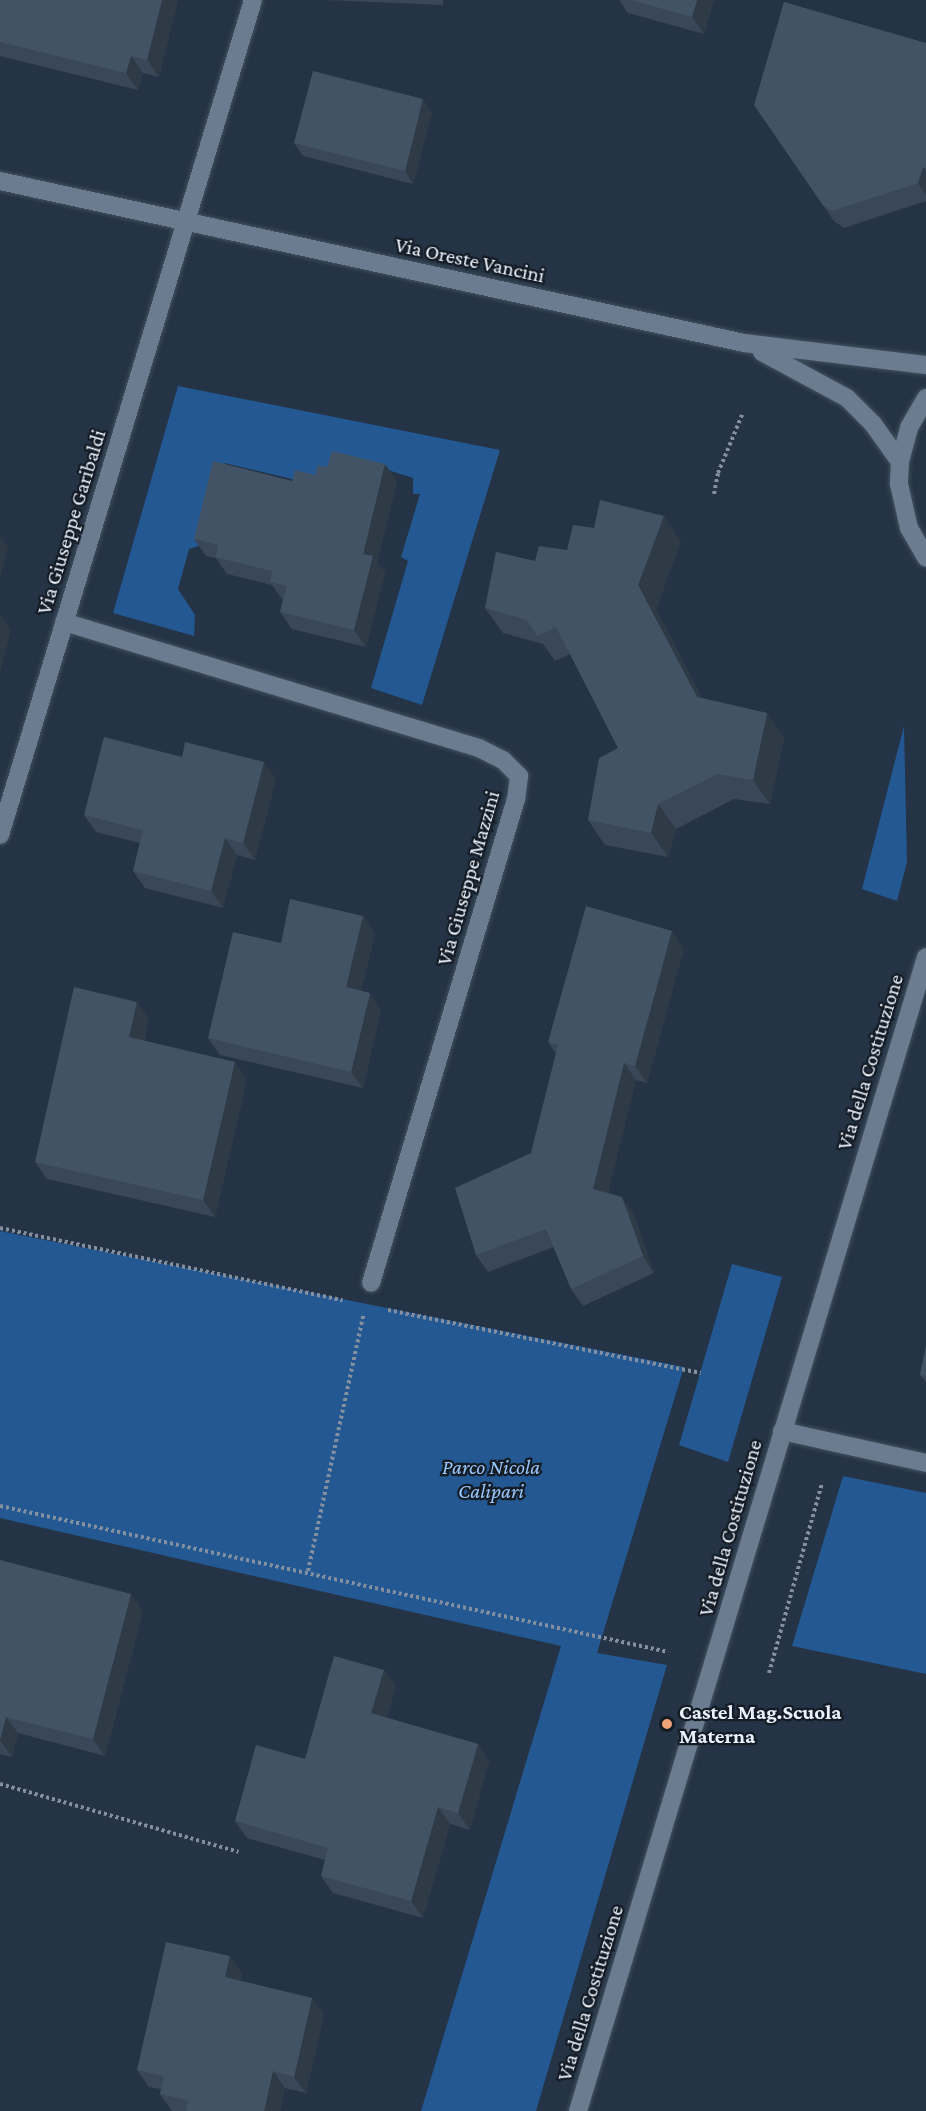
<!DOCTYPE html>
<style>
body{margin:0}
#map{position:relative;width:926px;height:2111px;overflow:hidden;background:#243345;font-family:"Crimson Pro",serif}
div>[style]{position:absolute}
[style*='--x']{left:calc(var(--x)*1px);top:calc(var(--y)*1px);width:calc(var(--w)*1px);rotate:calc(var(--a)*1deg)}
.green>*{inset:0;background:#235892}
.path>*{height:4px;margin-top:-2px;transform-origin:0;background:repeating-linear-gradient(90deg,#84909f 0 3px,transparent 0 6px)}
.roads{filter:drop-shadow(0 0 2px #424f5e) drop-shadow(0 0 2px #424f5e)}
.street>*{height:18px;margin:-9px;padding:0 9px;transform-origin:9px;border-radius:9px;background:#6b7c91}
.secondary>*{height:18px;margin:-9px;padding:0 9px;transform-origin:9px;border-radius:9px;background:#6b7c91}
.wall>*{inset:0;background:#3a4758}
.shaded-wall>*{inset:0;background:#2f3a47}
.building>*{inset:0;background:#435366}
.dots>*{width:16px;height:16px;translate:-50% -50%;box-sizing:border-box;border:3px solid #141b23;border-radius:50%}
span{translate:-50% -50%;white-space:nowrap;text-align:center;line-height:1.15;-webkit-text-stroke:4.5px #141b23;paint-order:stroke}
.street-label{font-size:21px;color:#e9f2fe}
.park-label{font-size:21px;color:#98c7ff;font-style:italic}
.poi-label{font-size:21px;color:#e9f2fe;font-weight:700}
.left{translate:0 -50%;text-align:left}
</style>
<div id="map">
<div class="green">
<div style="clip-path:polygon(178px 386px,500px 450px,422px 705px,371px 688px,408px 561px,401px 557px,420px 494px,413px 494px,413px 478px,366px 463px,300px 481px,224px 463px,202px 545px,189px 549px,178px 589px,195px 615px,194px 636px,113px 613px)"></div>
<div style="clip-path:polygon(904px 726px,907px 862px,897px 901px,862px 889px)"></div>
<div style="clip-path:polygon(0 1231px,684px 1367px,597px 1653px,667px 1665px,536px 2111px,421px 2111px,561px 1646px,0 1518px)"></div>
<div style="clip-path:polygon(732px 1264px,782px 1277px,728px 1462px,679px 1445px)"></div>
<div style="clip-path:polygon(843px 1476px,926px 1493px,926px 1674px,792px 1646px)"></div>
</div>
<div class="path">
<div style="--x:714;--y:494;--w:21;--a:-79"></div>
<div style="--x:718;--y:473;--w:63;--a:-67.5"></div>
<div style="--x:0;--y:1228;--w:350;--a:11.9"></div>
<div style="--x:388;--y:1310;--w:319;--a:11.4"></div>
<div style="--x:0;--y:1506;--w:684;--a:12.33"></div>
<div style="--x:308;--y:1571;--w:264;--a:-77.8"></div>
<div style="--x:769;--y:1673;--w:197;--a:-74.4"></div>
<div style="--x:0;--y:1784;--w:248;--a:15.9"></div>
</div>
<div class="roads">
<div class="street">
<div style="--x:0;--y:181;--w:761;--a:12.28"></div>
<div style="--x:744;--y:343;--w:183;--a:6.9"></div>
<div style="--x:762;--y:352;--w:97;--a:28.4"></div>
<div style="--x:847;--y:398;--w:37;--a:45"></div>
<div style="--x:873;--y:424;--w:47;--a:54.6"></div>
<div style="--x:64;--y:622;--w:434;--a:16.9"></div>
<div style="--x:479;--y:748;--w:27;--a:27"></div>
<div style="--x:503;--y:760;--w:23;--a:45"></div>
<div style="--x:519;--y:776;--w:23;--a:97"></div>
<div style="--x:516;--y:799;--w:505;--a:106.68"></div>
<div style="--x:0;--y:835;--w:872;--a:-73.14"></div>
<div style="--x:782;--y:1431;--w:148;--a:12.5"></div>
</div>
<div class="secondary">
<div style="--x:926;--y:398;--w:34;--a:120"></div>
<div style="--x:909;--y:428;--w:35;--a:105"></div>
<div style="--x:900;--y:462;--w:22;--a:93"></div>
<div style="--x:899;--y:484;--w:45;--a:77.2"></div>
<div style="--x:909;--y:528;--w:34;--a:60"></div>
<div style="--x:578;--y:2111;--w:1205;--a:-73.22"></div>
</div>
</div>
<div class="wall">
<div style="clip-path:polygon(0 0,178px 0,159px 77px,143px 73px,138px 90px,0 56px)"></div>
<div style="clip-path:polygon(325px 0,443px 0,443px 5px)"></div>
<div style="clip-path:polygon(619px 0,714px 0,704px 34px,628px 13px)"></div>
<div style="clip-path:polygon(926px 43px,926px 201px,844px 228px,834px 221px,822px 204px)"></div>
<div style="clip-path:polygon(432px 112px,413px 184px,303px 156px,294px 143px)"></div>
<div style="clip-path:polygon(315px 475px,397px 481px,377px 562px,385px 573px,366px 647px,292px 629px,280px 612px,283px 599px,282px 599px,272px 585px,227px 574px,216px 558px,206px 556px,194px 539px,292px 481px)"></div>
<div style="clip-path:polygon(681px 541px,656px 609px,702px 698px,767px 713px,784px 738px,770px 804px,734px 799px,676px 829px,668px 857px,605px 845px,588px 820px,618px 748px,570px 654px,555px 661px,543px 644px,503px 633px,485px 608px,535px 561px,567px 550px)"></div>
<div style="clip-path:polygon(182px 757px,276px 779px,255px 860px,237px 855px,223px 908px,145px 888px,133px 871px,140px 843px,96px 832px,84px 815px)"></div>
<div style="clip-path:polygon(363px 916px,375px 933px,361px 991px,381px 1010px,363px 1088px,220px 1055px,208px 1038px,281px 943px)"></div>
<div style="clip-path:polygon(684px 948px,647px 1083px,636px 1080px,608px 1193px,634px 1214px,654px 1273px,583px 1306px,571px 1289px,554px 1247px,488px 1272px,476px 1255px,531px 1153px,556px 1054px,548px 1042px)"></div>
<div style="clip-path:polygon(149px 1019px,144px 1041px,247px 1079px,215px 1217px,47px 1179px,35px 1162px)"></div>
<div style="clip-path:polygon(926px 1346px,926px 1382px,920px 1375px)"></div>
<div style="clip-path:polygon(0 1560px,143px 1611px,105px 1756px,18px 1733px,12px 1757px,0 1754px)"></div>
<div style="clip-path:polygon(384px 1670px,396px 1686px,386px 1718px,478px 1744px,489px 1761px,470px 1830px,450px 1824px,423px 1918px,333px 1893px,321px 1876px,325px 1860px,247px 1838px,235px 1821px,305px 1759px)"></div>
<div style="clip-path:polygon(242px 1973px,240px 1981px,312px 1998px,324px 2015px,306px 2093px,285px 2088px,280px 2111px,172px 2111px,160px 2094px,161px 2089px,149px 2087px,137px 2070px)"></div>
</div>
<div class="shaded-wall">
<div style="clip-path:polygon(162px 0,178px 0,159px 77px,147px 60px)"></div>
<div style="clip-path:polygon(697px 0,714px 0,704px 34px,692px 17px)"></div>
<div style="clip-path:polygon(131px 56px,143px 73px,138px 90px,126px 73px)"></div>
<div style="clip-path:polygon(423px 99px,432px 112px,413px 184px,405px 171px)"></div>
<div style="clip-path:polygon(923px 167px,926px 171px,926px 195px,918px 183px)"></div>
<div style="clip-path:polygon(385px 464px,397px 481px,377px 562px,385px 573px,366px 647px,354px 630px,363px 554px)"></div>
<div style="clip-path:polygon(664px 516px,681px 541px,656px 609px,714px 722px,697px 697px,638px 585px)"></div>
<div style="clip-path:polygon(0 536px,8px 547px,0 579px)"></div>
<div style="clip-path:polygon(0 614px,11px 630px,0 674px)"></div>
<div style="clip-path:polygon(767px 713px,784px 738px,770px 804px,753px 780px)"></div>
<div style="clip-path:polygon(264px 762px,276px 779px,255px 860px,243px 843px)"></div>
<div style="clip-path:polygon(658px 804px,676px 829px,668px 857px,651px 833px)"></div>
<div style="clip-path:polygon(225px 838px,237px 855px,223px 908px,211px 891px)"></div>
<div style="clip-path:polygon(363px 916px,375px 933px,358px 1004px,346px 987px)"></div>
<div style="clip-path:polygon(672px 931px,684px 948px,647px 1083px,635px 1066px)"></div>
<div style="clip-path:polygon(370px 993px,381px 1010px,363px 1088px,351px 1072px)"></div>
<div style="clip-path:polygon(137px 1002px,149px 1019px,140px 1054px,129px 1037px)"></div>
<div style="clip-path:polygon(235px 1062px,247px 1079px,215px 1217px,203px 1200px)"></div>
<div style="clip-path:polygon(624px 1063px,636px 1080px,605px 1206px,593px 1189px)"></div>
<div style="clip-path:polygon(622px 1197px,634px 1214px,654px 1273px,643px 1256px)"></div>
<div style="clip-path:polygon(131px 1594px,143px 1611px,105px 1756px,93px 1739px)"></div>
<div style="clip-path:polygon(384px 1670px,396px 1686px,383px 1730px,371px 1713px)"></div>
<div style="clip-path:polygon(6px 1717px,18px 1733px,12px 1757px,0 1740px)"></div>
<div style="clip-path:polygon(478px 1744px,489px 1761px,470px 1830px,458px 1813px)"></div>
<div style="clip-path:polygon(438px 1807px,450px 1824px,423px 1918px,411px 1901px)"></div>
<div style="clip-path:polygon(230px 1956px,242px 1973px,237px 1994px,225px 1977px)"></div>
<div style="clip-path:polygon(312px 1998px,324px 2015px,306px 2093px,294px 2077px)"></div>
<div style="clip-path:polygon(273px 2071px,285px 2088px,280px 2111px,264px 2111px)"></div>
</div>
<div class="building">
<div style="clip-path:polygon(0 0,162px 0,147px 60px,131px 56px,126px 73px,0 42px)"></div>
<div style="clip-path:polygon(631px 0,697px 0,692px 17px)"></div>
<div style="clip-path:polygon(784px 2px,926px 43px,926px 168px,923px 167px,918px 183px,832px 211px,822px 204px,754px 105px)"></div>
<div style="clip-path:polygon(313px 71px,423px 99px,405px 171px,294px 143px)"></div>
<div style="clip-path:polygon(332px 451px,385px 464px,363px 554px,373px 556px,354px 630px,280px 612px,287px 586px,270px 582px,272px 571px,215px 557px,218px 545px,194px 539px,213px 461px,292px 481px,295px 470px,315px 475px,318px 465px,327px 467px)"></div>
<div style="clip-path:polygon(600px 500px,664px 516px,638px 585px,697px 697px,767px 713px,753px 780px,717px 774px,658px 804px,651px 833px,588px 820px,599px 758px,618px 748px,556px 627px,537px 636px,527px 620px,485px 608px,496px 552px,535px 561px,539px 546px,567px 550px,573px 525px,594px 528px)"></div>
<div style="clip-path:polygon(104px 737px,182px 757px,185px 742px,264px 762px,243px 843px,225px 838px,211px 891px,133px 871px,143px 830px,84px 815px)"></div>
<div style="clip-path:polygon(290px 899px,363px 916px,346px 987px,370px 993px,351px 1072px,208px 1038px,233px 932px,281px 943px)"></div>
<div style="clip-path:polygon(586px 906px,672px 931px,635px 1066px,624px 1063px,593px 1189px,622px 1197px,643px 1256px,571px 1289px,546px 1229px,476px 1255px,455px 1188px,531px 1153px,558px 1045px,548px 1042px)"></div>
<div style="clip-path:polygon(74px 987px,137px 1002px,129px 1037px,235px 1062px,203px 1200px,35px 1162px)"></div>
<div style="clip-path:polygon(926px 1346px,926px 1376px,920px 1375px)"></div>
<div style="clip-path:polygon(0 1560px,131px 1594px,93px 1739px,6px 1717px,0 1740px)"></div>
<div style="clip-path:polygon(334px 1656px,384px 1670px,371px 1713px,478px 1744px,458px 1813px,438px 1807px,411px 1901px,321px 1876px,328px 1848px,235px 1821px,256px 1745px,305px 1759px)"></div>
<div style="clip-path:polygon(166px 1942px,230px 1956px,225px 1977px,312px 1998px,294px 2077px,273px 2071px,264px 2111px,186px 2111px,188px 2100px,160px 2094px,164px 2076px,137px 2070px)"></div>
</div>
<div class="dots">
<div style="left:667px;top:1724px;background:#f0a279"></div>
</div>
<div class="street-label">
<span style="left:470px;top:260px;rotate:12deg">Via Oreste Vancini</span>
<span style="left:71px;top:522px;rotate:-73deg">Via Giuseppe Garibaldi</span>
<span style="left:468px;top:878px;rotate:-74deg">Via Giuseppe Mazzini</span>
<span style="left:870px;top:1062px;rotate:-73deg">Via della Costituzione</span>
<span style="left:730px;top:1528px;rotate:-74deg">Via della Costituzione</span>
<span style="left:590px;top:1993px;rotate:-73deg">Via della Costituzione</span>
</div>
<div class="park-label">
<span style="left:491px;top:1479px">Parco Nicola<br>Calipari</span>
</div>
<div class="poi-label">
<span class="left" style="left:679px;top:1724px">Castel Mag.Scuola<br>Materna</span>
</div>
</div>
